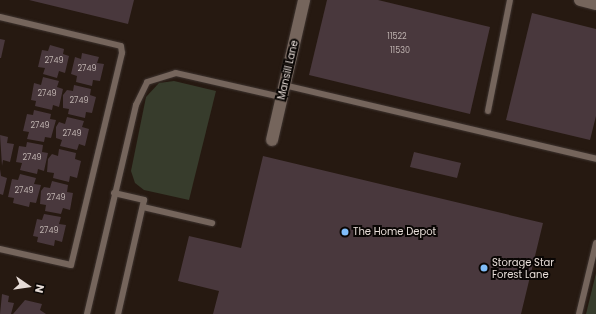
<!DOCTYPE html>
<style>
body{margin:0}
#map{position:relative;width:596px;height:314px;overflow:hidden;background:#261911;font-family:Poppins,sans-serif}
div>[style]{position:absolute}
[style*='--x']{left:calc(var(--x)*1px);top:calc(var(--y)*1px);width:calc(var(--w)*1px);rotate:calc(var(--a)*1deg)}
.green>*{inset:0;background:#373c2c}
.building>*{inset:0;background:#49383d}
.roads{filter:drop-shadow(0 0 1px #3e3430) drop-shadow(0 0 1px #3e3430)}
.service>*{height:6px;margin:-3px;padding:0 3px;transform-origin:3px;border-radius:3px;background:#75655c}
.minor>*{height:12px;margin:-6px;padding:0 6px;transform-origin:6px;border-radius:6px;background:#75655c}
.dots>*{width:11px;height:11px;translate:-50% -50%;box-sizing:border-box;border:2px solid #0a0604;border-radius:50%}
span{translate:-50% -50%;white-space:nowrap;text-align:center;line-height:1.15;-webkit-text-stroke:4px #0a0604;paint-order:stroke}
.number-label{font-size:8px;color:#bfb3b0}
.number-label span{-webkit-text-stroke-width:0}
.street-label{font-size:10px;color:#e6dcd7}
.poi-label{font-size:10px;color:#e6dcd7}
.left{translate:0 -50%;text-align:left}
.north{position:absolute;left:8px;top:266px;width:40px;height:40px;-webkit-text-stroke:3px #0a0604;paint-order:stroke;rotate:103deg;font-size:11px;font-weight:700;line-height:16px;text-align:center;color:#e6dcd7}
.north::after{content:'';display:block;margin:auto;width:14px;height:18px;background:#e6dcd7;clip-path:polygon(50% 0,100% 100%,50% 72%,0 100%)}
</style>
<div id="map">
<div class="green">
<div style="clip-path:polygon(174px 81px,216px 91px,189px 200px,144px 190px,135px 183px,131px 171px,146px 97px,159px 83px)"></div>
<div style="clip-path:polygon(596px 273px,596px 314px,586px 314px)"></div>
</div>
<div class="building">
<div style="clip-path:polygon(29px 0,134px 0,128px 24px)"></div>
<div style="clip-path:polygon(327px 0,378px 0,490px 27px,470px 114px,309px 75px)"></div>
<div style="clip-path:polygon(532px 13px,596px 29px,596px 116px,590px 140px,506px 120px)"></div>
<div style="clip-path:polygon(0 39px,5px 40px,1px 58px,0 58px)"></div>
<div style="clip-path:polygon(50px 45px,64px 49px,63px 54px,69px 56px,65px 73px,59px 71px,57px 78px,43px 74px,45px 68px,38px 67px,42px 50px,48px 51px)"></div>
<div style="clip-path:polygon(82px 53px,99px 57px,97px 63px,104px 64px,100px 81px,93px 80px,92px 86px,76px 82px,77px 76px,71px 74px,75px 57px,81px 59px)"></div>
<div style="clip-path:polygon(43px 77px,59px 81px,57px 87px,63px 89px,59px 107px,53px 105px,52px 110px,35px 106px,36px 101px,31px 100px,34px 83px,41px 85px)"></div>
<div style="clip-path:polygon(74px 85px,91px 89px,90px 95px,96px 97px,92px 113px,86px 112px,85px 118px,68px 114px,69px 109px,63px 108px,63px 95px,67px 90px,73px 91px)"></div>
<div style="clip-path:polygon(34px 110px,51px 114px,50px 119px,56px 120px,51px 138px,45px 137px,44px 142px,27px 139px,29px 132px,23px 131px,27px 114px,33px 115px)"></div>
<div style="clip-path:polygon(67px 117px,84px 121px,82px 127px,89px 129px,85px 146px,79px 144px,77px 150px,60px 146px,62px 140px,56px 138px,56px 127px,59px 122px,65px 124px)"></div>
<div style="clip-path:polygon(0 135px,8px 137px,7px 143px,14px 144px,10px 162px,3px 160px,2px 166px)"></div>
<div style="clip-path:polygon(27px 142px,43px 145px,42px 152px,48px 153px,44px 171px,38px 169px,37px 174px,20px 170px,22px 163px,16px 162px,19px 146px,26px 147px)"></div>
<div style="clip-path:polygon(59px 149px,76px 153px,75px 159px,81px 161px,77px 178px,70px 176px,69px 182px,53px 178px,54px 173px,47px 172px,48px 159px,52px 154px,58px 156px)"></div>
<div style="clip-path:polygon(414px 152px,461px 163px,457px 178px,410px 167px)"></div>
<div style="clip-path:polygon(263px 156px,543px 223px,521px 314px,213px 314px,219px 291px,178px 281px,189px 236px,241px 248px)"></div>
<div style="clip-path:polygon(0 169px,1px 176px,7px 178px,3px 195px,0 194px)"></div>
<div style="clip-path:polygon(20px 174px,36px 178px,34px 184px,41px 185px,36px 203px,30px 202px,29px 207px,13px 203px,14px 198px,8px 197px,12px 179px,18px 180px)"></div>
<div style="clip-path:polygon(52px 181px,68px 185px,67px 192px,73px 193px,70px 210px,63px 208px,61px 214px,45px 211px,46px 205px,40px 204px,41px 191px,44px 187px,50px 188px)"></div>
<div style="clip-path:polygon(44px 214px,61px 217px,59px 224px,66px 225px,62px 242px,55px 240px,54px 246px,37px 242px,38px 237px,33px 236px,37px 219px,42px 220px)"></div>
<div style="clip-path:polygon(2px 294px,9px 296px,8px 302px,14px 303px,11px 314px,0 314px)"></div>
<div style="clip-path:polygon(25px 300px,42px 304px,40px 310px,46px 314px,13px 314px)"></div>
</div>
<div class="roads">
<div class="service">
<div style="--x:0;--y:17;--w:124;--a:13.5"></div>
<div style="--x:121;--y:46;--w:7;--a:82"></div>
<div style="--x:122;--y:53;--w:218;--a:103.5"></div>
<div style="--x:71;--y:265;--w:73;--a:-167.3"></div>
<div style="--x:284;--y:85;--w:321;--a:13.3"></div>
<div style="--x:488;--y:111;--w:113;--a:-78.8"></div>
<div style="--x:114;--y:193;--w:31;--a:13"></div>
<div style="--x:144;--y:200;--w:117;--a:102.8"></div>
<div style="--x:143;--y:207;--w:71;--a:13.1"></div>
<div style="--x:87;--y:314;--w:215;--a:-76.8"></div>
<div style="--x:136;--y:105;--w:25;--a:-64"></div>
<div style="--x:147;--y:82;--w:30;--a:-17"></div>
<div style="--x:176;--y:73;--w:108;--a:12.9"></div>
<div style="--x:579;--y:314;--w:73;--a:-76.5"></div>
</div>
<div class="minor">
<div style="--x:580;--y:0;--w:16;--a:14"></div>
<div style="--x:272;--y:140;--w:144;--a:-77.1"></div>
</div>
</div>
<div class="dots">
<div style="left:345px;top:232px;background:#80bdfa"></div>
<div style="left:484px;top:268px;background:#80bdfa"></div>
</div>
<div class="number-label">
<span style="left:397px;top:37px">11522</span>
<span style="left:400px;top:51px">11530</span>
<span style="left:54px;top:61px">2749</span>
<span style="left:87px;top:69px">2749</span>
<span style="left:47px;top:94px">2749</span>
<span style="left:79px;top:101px">2749</span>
<span style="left:40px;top:126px">2749</span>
<span style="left:72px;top:134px">2749</span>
<span style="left:32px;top:158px">2749</span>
<span style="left:24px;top:191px">2749</span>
<span style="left:56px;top:198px">2749</span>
<span style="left:49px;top:231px">2749</span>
</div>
<div class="street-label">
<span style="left:288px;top:70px;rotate:-77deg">Mansill Lane</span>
</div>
<div class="poi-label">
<span class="left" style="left:353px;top:232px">The Home Depot</span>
<span class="left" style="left:492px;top:268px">Storage Star<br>Forest Lane</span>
</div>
<div class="north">N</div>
</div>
